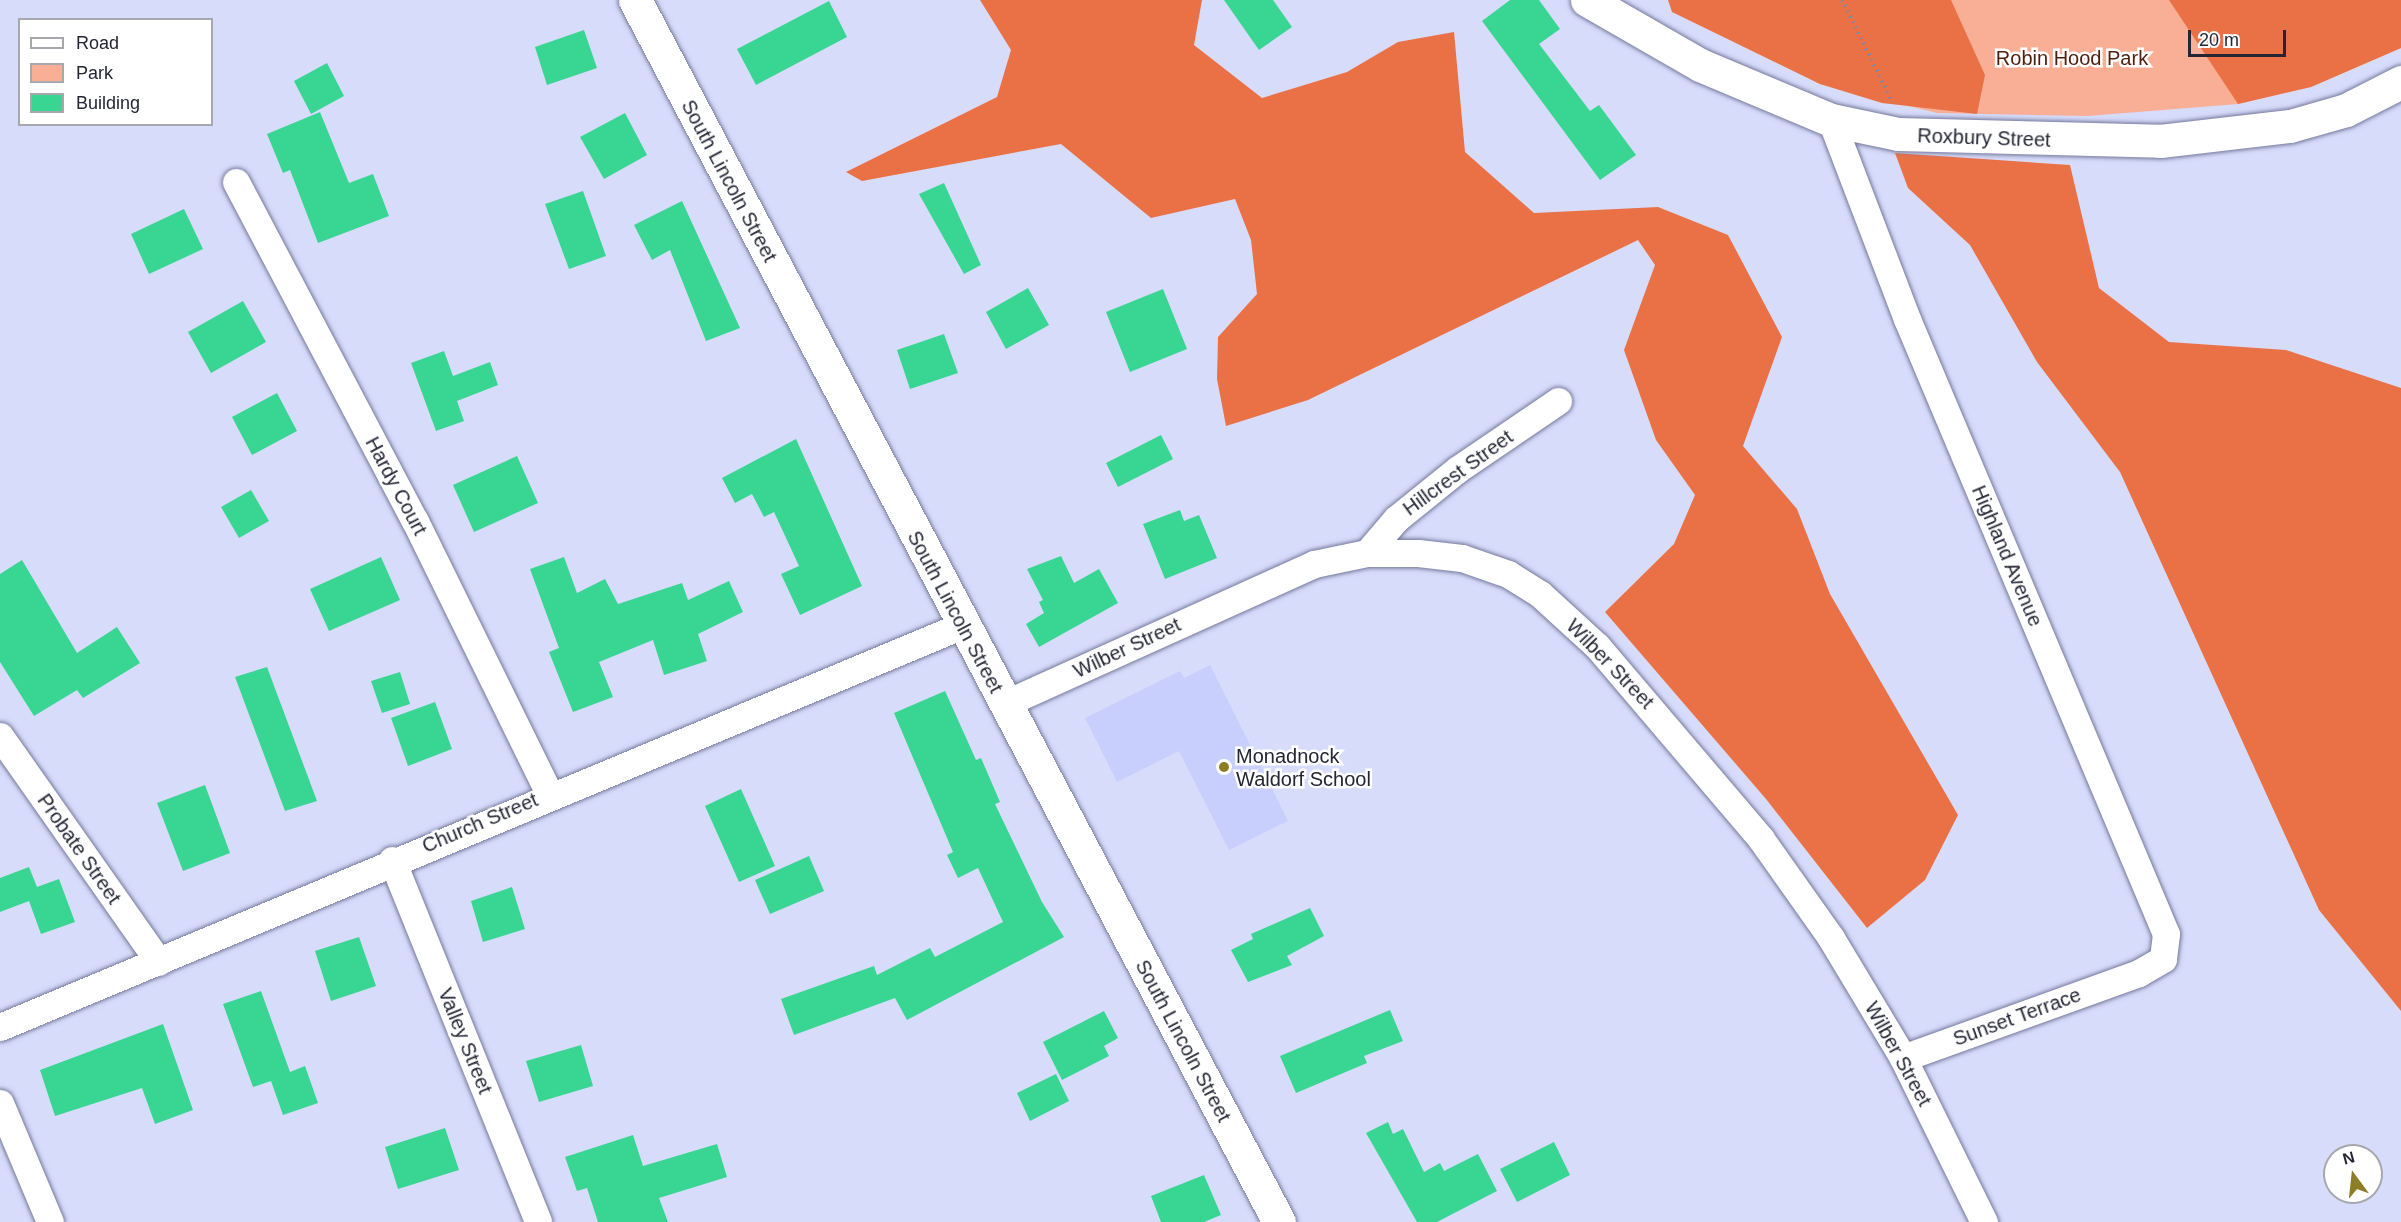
<!DOCTYPE html>
<style>
body{margin:0}
#map{position:relative;width:2401px;height:1222px;overflow:hidden;background:#d8dcfb;font-family:Arial,sans-serif}
div>[style]{position:absolute}
[style*='--x']{left:calc(var(--x)*1px);top:calc(var(--y)*1px);width:calc(var(--w)*1px);rotate:calc(var(--a)*1deg)}
.built>*{inset:0;background:#c9cffc}
.green>*{inset:0;background:#f8af96}
.forest>*{inset:0;background:#ea7146}
.building>*{inset:0;background:#39d592}
.path>*{height:4px;margin-top:-2px;transform-origin:0;background:repeating-linear-gradient(90deg,#83869d 0 1.5px,transparent 0 6px)}
.roads{filter:drop-shadow(0 0 2px #75799b) drop-shadow(0 0 2px #75799b)}
.street>*{height:27px;margin:-13.5px;padding:0 13.5px;transform-origin:13.5px;border-radius:13.5px;background:#fff}
.secondary>*{height:33px;margin:-16.5px;padding:0 16.5px;transform-origin:16.5px;border-radius:16.5px;background:#fff}
.dots>*{width:16px;height:16px;translate:-50% -50%;box-sizing:border-box;border:3px solid #fff;border-radius:50%}
span{translate:-50% -50%;white-space:nowrap;text-align:center;line-height:1.15;-webkit-text-stroke:5px #fff;paint-order:stroke}
.park-label{font-size:20px;color:#4e1f0e}
.street-label{font-size:20px;color:#242634}
.poi-label{font-size:20px;color:#242634}
.left{translate:0 -50%;text-align:left}
.legend{position:absolute;left:18px;top:18px;width:195px;height:108px;box-sizing:border-box;background:#fff;border:2px solid #a7a8ae;margin:0;padding:8px 10px;list-style:none;font-size:18px;color:#242634}
.legend li{display:flex;align-items:center;gap:12px;height:30px}
.legend b{width:30px;border:2px solid #a7a8ae}
.north{position:absolute;left:2323px;top:1144px;width:60px;height:60px;box-sizing:border-box;background:#fff;border:2px solid #a7a8ae;border-radius:50%;rotate:345deg;font-size:16px;font-weight:700;line-height:24px;text-align:center;color:#242634}
.north::after{content:'';display:block;margin:auto;width:21px;height:27px;background:#8d7e25;clip-path:polygon(50% 0,100% 100%,50% 72%,0 100%)}
.scale{position:absolute;left:2188px;top:30px;width:98px;height:27px;box-sizing:border-box;border:3px solid #242634;border-top:0;padding-left:8px;font-size:18px;line-height:21px;white-space:nowrap;color:#242634;-webkit-text-stroke:4px #fff;paint-order:stroke}
</style>
<div id="map">
<div class="built">
<div style="clip-path:polygon(1210px 665px,1288px 821px,1229px 850px,1179px 751px,1117px 782px,1085px 718px,1180px 671px,1184px 678px)"></div>
</div>
<div class="green">
<div style="clip-path:polygon(1769px 0,2401px 0,2401px 48px,2311px 87px,2238px 104px,2088px 116px,1937px 113px,1820px 84px,1742px 46px)"></div>
</div>
<div class="forest">
<div style="clip-path:polygon(980px 0,1202px 0,1194px 45px,1262px 98px,1347px 72px,1398px 42px,1454px 32px,1465px 152px,1534px 213px,1658px 207px,1728px 235px,1782px 337px,1743px 446px,1797px 509px,1830px 594px,1958px 815px,1925px 880px,1867px 928px,1766px 799px,1605px 612px,1674px 544px,1695px 495px,1656px 440px,1624px 350px,1655px 265px,1638px 240px,1308px 400px,1226px 426px,1217px 379px,1218px 337px,1257px 294px,1251px 240px,1235px 199px,1151px 218px,1061px 144px,862px 181px,846px 172px,997px 97px,1011px 50px)"></div>
<div style="clip-path:polygon(1668px 0,1951px 0,1985px 75px,1977px 114px,1882px 103px,1820px 84px,1672px 12px)"></div>
<div style="clip-path:polygon(2169px 0,2401px 0,2401px 48px,2311px 87px,2238px 104px)"></div>
<div style="clip-path:polygon(1895px 153px,2070px 165px,2099px 288px,2169px 342px,2286px 350px,2401px 388px,2401px 1011px,2319px 910px,2120px 472px,2037px 362px,1970px 245px,1908px 188px)"></div>
</div>
<div class="building">
<div style="clip-path:polygon(1224px 0,1273px 0,1292px 27px,1259px 50px)"></div>
<div style="clip-path:polygon(1510px 0,1539px 0,1560px 29px,1539px 44px,1590px 111px,1599px 105px,1636px 155px,1600px 180px,1482px 21px)"></div>
<div style="clip-path:polygon(829px 1px,847px 37px,756px 85px,737px 49px)"></div>
<div style="clip-path:polygon(584px 30px,597px 68px,547px 85px,535px 47px)"></div>
<div style="clip-path:polygon(327px 63px,344px 96px,311px 114px,294px 81px)"></div>
<div style="clip-path:polygon(320px 112px,349px 183px,373px 174px,389px 216px,318px 243px,290px 170px,283px 173px,267px 134px)"></div>
<div style="clip-path:polygon(625px 113px,647px 155px,604px 179px,580px 137px)"></div>
<div style="clip-path:polygon(944px 183px,981px 265px,964px 274px,919px 194px)"></div>
<div style="clip-path:polygon(583px 191px,606px 256px,569px 269px,545px 204px)"></div>
<div style="clip-path:polygon(682px 201px,740px 328px,706px 341px,670px 250px,652px 260px,634px 225px)"></div>
<div style="clip-path:polygon(184px 209px,203px 249px,149px 274px,131px 234px)"></div>
<div style="clip-path:polygon(1028px 288px,1049px 325px,1006px 349px,986px 312px)"></div>
<div style="clip-path:polygon(1163px 289px,1187px 349px,1130px 372px,1106px 312px)"></div>
<div style="clip-path:polygon(243px 301px,266px 342px,211px 373px,188px 332px)"></div>
<div style="clip-path:polygon(944px 334px,958px 373px,910px 389px,897px 350px)"></div>
<div style="clip-path:polygon(444px 351px,453px 376px,490px 362px,498px 385px,457px 401px,464px 421px,436px 431px,411px 363px)"></div>
<div style="clip-path:polygon(277px 393px,297px 431px,252px 455px,232px 417px)"></div>
<div style="clip-path:polygon(1161px 435px,1173px 459px,1118px 487px,1106px 463px)"></div>
<div style="clip-path:polygon(796px 439px,862px 586px,800px 615px,781px 574px,799px 566px,774px 512px,764px 517px,752px 494px,735px 503px,722px 478px)"></div>
<div style="clip-path:polygon(517px 456px,538px 503px,474px 532px,453px 485px)"></div>
<div style="clip-path:polygon(251px 490px,269px 521px,239px 538px,221px 507px)"></div>
<div style="clip-path:polygon(1180px 510px,1184px 521px,1199px 515px,1217px 558px,1165px 579px,1143px 524px)"></div>
<div style="clip-path:polygon(1061px 556px,1074px 583px,1099px 569px,1118px 603px,1039px 647px,1026px 624px,1044px 613px,1039px 602px,1043px 600px,1027px 569px)"></div>
<div style="clip-path:polygon(381px 557px,400px 600px,329px 631px,310px 589px)"></div>
<div style="clip-path:polygon(564px 557px,577px 593px,605px 579px,618px 604px,682px 583px,688px 600px,729px 581px,743px 612px,698px 634px,707px 661px,664px 675px,653px 640px,599px 662px,613px 697px,573px 712px,549px 652px,559px 648px,530px 569px)"></div>
<div style="clip-path:polygon(22px 560px,77px 653px,117px 627px,140px 663px,83px 698px,77px 690px,34px 716px,0 662px,0 574px)"></div>
<div style="clip-path:polygon(267px 667px,317px 801px,285px 811px,235px 677px)"></div>
<div style="clip-path:polygon(400px 672px,410px 704px,382px 713px,371px 681px)"></div>
<div style="clip-path:polygon(945px 691px,976px 760px,981px 758px,1000px 802px,995px 804px,1042px 902px,1064px 937px,907px 1020px,895px 998px,794px 1035px,781px 999px,874px 966px,877px 975px,930px 948px,935px 957px,1003px 922px,978px 868px,958px 878px,947px 855px,953px 852px,894px 713px)"></div>
<div style="clip-path:polygon(435px 702px,452px 749px,408px 766px,391px 718px)"></div>
<div style="clip-path:polygon(205px 785px,230px 853px,183px 871px,157px 803px)"></div>
<div style="clip-path:polygon(741px 789px,775px 866px,739px 882px,705px 806px)"></div>
<div style="clip-path:polygon(809px 856px,824px 891px,770px 914px,755px 880px)"></div>
<div style="clip-path:polygon(29px 867px,37px 887px,59px 879px,75px 922px,41px 934px,29px 901px,0 912px,0 878px)"></div>
<div style="clip-path:polygon(512px 887px,525px 929px,483px 942px,471px 901px)"></div>
<div style="clip-path:polygon(1310px 908px,1324px 936px,1287px 956px,1292px 965px,1248px 982px,1231px 950px,1253px 939px,1251px 934px)"></div>
<div style="clip-path:polygon(359px 937px,376px 986px,331px 1001px,315px 951px)"></div>
<div style="clip-path:polygon(261px 991px,290px 1072px,305px 1066px,318px 1103px,283px 1115px,271px 1081px,253px 1087px,223px 1004px)"></div>
<div style="clip-path:polygon(1390px 1010px,1403px 1041px,1364px 1056px,1367px 1063px,1296px 1093px,1280px 1056px)"></div>
<div style="clip-path:polygon(1104px 1011px,1118px 1038px,1104px 1046px,1109px 1056px,1062px 1080px,1043px 1042px)"></div>
<div style="clip-path:polygon(163px 1024px,193px 1110px,155px 1124px,142px 1088px,55px 1116px,40px 1070px)"></div>
<div style="clip-path:polygon(581px 1045px,593px 1086px,539px 1102px,526px 1061px)"></div>
<div style="clip-path:polygon(1056px 1074px,1069px 1101px,1030px 1121px,1017px 1093px)"></div>
<div style="clip-path:polygon(1388px 1122px,1393px 1134px,1403px 1129px,1424px 1172px,1440px 1163px,1444px 1171px,1478px 1154px,1497px 1191px,1437px 1222px,1417px 1222px,1366px 1133px)"></div>
<div style="clip-path:polygon(445px 1128px,459px 1170px,398px 1189px,385px 1147px)"></div>
<div style="clip-path:polygon(633px 1135px,643px 1166px,717px 1144px,727px 1177px,659px 1198px,668px 1222px,598px 1222px,587px 1188px,577px 1191px,565px 1157px)"></div>
<div style="clip-path:polygon(1554px 1142px,1570px 1175px,1517px 1202px,1500px 1169px)"></div>
<div style="clip-path:polygon(1204px 1175px,1221px 1215px,1204px 1222px,1161px 1222px,1151px 1196px)"></div>
</div>
<div class="path">
<div style="--x:1842;--y:0;--w:113;--a:63.7"></div>
</div>
<div class="roads">
<div class="street">
<div style="--x:1831;--y:120;--w:213;--a:69.1"></div>
<div style="--x:1907;--y:319;--w:667;--a:67.16"></div>
<div style="--x:2166;--y:934;--w:25;--a:97"></div>
<div style="--x:2163;--y:959;--w:28;--a:150"></div>
<div style="--x:2139;--y:973;--w:251;--a:160.2"></div>
<div style="--x:236;--y:182;--w:383;--a:62.2"></div>
<div style="--x:415;--y:521;--w:303;--a:63.8"></div>
<div style="--x:1367;--y:553;--w:45;--a:-49.5"></div>
<div style="--x:1396;--y:519;--w:80;--a:-38.9"></div>
<div style="--x:1458;--y:469;--w:121;--a:-34.2"></div>
<div style="--x:1004;--y:704;--w:340;--a:-24.3"></div>
<div style="--x:1314;--y:564;--w:54;--a:-11.7"></div>
<div style="--x:1367;--y:553;--w:51;--a:0"></div>
<div style="--x:1418;--y:553;--w:44;--a:6.5"></div>
<div style="--x:1462;--y:558;--w:49;--a:19.2"></div>
<div style="--x:1508;--y:574;--w:38;--a:32"></div>
<div style="--x:1540;--y:594;--w:77;--a:42.4"></div>
<div style="--x:1597;--y:646;--w:253;--a:49.6"></div>
<div style="--x:1761;--y:839;--w:121;--a:54.7"></div>
<div style="--x:1831;--y:938;--w:140;--a:59"></div>
<div style="--x:1903;--y:1058;--w:183;--a:63.7"></div>
<div style="--x:0;--y:736;--w:276;--a:54.9"></div>
<div style="--x:392;--y:860;--w:390;--a:68"></div>
<div style="--x:0;--y:1027;--w:1044;--a:-22.66"></div>
<div style="--x:0;--y:1103;--w:129;--a:67.2"></div>
</div>
<div class="secondary">
<div style="--x:635;--y:0;--w:1381;--a:62.21"></div>
<div style="--x:1587;--y:0;--w:130;--a:29.9"></div>
<div style="--x:1700;--y:65;--w:142;--a:22.8"></div>
<div style="--x:1831;--y:120;--w:68;--a:11.8"></div>
<div style="--x:1898;--y:134;--w:262;--a:1.5"></div>
<div style="--x:2160;--y:141;--w:131;--a:-6.6"></div>
<div style="--x:2290;--y:126;--w:58;--a:-15.9"></div>
<div style="--x:2346;--y:110;--w:62;--a:-27"></div>
</div>
</div>
<div class="dots">
<div style="left:1224px;top:767px;background:#8d7e25"></div>
</div>
<div class="park-label">
<span style="left:2072px;top:58px">Robin Hood Park</span>
</div>
<div class="street-label">
<span style="left:1984px;top:138px;rotate:2deg">Roxbury Street</span>
<span style="left:729px;top:181px;rotate:62deg">South Lincoln Street</span>
<span style="left:1458px;top:473px;rotate:-36deg">Hillcrest Street</span>
<span style="left:396px;top:486px;rotate:62deg">Hardy Court</span>
<span style="left:2007px;top:556px;rotate:67deg">Highland Avenue</span>
<span style="left:955px;top:612px;rotate:62deg">South Lincoln Street</span>
<span style="left:1127px;top:648px;rotate:-25deg">Wilber Street</span>
<span style="left:1610px;top:664px;rotate:46deg">Wilber Street</span>
<span style="left:480px;top:823px;rotate:-23deg">Church Street</span>
<span style="left:79px;top:849px;rotate:55deg">Probate Street</span>
<span style="left:2017px;top:1017px;rotate:-20deg">Sunset Terrace</span>
<span style="left:465px;top:1041px;rotate:68deg">Valley Street</span>
<span style="left:1183px;top:1041px;rotate:62deg">South Lincoln Street</span>
<span style="left:1898px;top:1054px;rotate:61deg">Wilber Street</span>
</div>
<div class="poi-label">
<span class="left" style="left:1236px;top:768px">Monadnock<br>Waldorf School</span>
</div>
<ul class="legend">
<li><b style="height:8px;background:#fff"></b>Road</li>
<li><b style="height:16px;background:#f8af96"></b>Park</li>
<li><b style="height:16px;background:#39d592"></b>Building</li>
</ul>
<div class="north">N</div>
<div class="scale">20 m</div>
</div>
